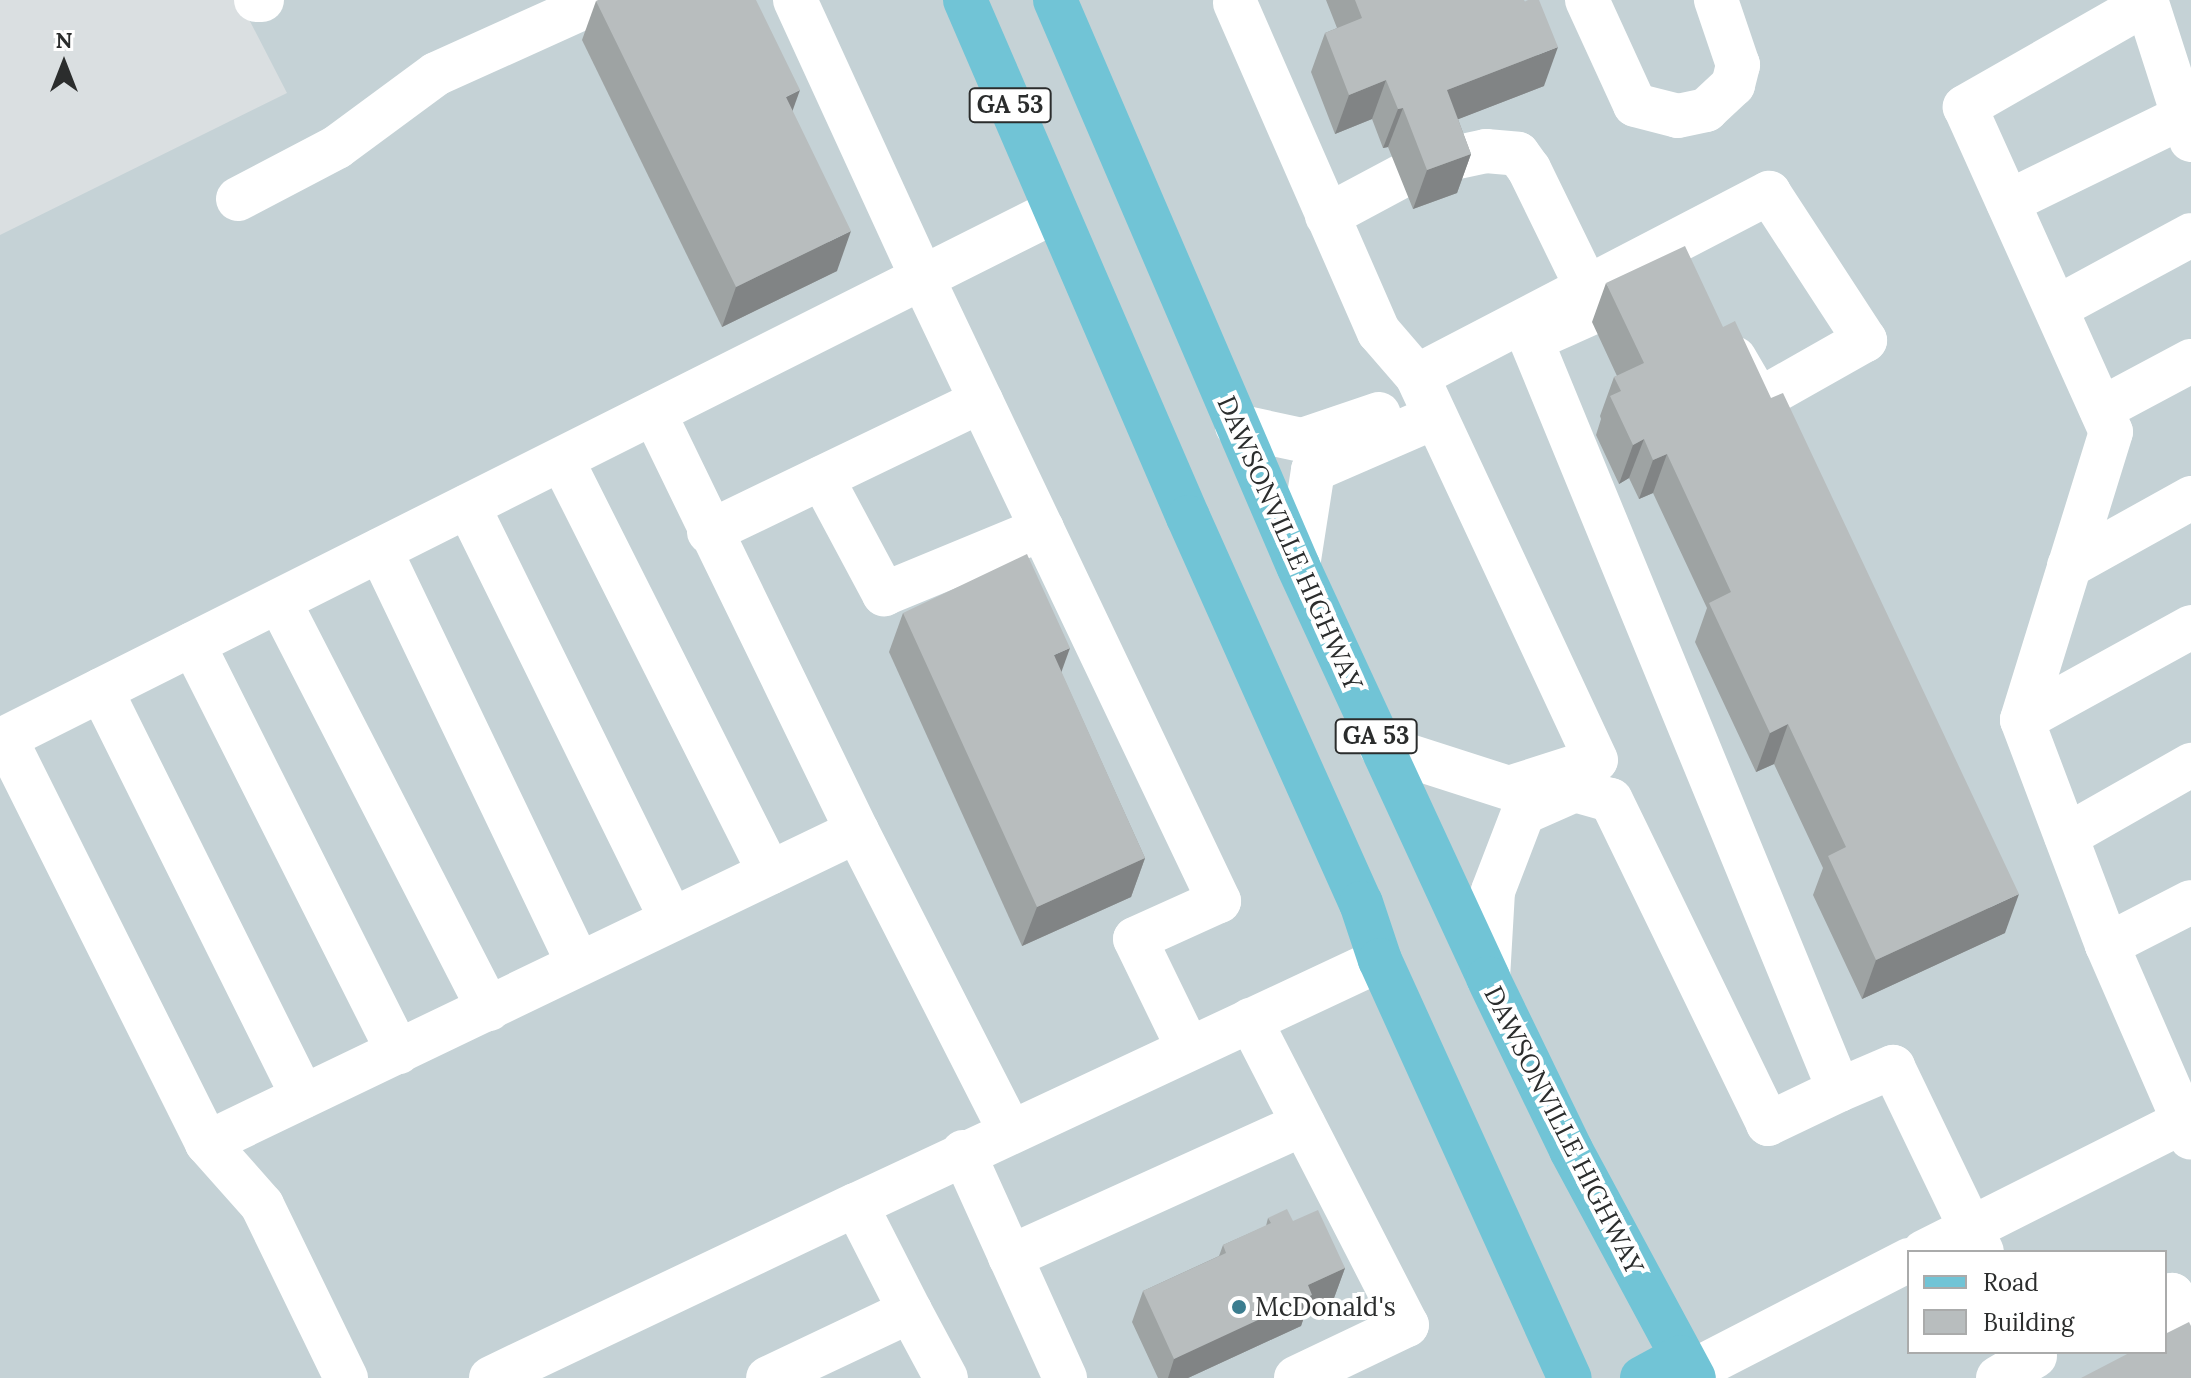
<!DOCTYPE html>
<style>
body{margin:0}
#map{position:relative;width:2191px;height:1378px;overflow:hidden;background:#dadfe1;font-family:Lora,serif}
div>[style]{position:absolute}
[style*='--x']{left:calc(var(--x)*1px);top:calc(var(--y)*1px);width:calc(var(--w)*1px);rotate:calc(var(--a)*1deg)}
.built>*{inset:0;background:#c5d2d6}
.minor>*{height:44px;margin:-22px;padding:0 22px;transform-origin:22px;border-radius:22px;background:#fff}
.major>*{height:44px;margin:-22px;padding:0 22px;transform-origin:22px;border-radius:22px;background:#71c4d6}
.wall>*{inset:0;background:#9ea3a3}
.shaded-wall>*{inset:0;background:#818485}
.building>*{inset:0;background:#b8bdbe}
.dots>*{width:22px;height:22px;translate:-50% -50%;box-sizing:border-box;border:4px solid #fff;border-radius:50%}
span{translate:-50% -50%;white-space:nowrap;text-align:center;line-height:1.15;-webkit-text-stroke:8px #fff;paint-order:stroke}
.shield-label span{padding:2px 6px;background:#fff;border:2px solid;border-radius:6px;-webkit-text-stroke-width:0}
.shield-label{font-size:24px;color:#2b2d2d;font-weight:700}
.street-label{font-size:26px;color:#2b2d2d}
.poi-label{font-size:26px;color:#2b2d2d}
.left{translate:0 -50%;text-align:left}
.legend{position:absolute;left:1907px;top:1250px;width:260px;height:104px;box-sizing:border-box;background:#fff;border:2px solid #aaabab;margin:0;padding:10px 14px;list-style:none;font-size:24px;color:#2b2d2d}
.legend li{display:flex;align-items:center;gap:16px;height:40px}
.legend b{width:40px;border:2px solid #aaabab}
.north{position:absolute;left:24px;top:24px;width:80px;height:80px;-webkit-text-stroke:6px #fff;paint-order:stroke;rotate:0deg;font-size:22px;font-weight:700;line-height:32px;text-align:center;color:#2b2d2d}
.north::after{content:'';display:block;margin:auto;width:28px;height:36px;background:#2b2d2d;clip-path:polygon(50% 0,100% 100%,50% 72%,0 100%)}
</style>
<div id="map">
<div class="built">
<div style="clip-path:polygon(evenodd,239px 0,2191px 0,2191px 1378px,0 1378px,0 235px,287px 93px,239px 0,1909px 1252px,2165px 1252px,2165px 1352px,1909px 1352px,1909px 1252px)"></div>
</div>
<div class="minor">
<div style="--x:256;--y:0;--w:6;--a:0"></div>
<div style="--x:795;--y:0;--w:307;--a:65.4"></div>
<div style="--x:923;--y:279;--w:689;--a:64.55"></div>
<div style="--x:1219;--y:901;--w:92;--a:155.7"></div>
<div style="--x:1135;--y:939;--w:121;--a:64.1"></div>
<div style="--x:1587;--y:0;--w:115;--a:65.4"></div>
<div style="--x:1635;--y:105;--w:44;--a:14.3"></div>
<div style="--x:1678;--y:116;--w:29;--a:-12"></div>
<div style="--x:1706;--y:110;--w:37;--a:-43"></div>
<div style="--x:1733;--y:85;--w:21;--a:-76"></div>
<div style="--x:1738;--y:65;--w:69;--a:-108.7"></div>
<div style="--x:1235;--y:3;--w:359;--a:66.4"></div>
<div style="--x:1379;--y:332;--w:58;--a:49.2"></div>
<div style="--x:2191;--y:140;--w:144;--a:-107.8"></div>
<div style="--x:2147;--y:3;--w:210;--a:150.3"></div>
<div style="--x:1965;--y:107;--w:356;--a:65.8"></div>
<div style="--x:2111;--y:432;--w:301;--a:107.2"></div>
<div style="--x:2022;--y:720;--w:241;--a:69.3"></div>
<div style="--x:2107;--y:945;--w:210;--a:66.5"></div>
<div style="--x:1444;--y:160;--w:43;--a:-12.1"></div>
<div style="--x:1486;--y:151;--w:32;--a:5"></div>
<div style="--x:1518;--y:154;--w:19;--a:54"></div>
<div style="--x:1529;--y:169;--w:132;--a:64"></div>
<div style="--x:238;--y:199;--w:112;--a:-27.7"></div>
<div style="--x:337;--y:147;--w:123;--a:-36.4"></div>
<div style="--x:436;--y:74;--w:180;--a:-24.3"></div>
<div style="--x:2008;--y:202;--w:194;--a:-26"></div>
<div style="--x:1327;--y:216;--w:83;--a:-28.1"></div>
<div style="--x:2056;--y:308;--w:153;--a:-28.4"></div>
<div style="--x:2101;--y:409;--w:102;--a:-28.1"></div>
<div style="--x:1237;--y:426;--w:66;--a:12.2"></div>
<div style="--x:1302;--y:440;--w:81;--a:-18.7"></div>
<div style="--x:562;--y:460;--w:462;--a:63.3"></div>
<div style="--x:822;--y:478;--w:132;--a:61.9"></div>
<div style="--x:884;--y:594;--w:171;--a:-22.4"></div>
<div style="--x:468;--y:506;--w:460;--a:63.8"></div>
<div style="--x:709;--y:532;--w:302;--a:-25.7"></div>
<div style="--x:380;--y:550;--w:458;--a:64.4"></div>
<div style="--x:1298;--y:566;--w:97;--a:-81.1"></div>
<div style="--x:1313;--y:470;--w:133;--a:-23.5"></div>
<div style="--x:2069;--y:566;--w:140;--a:-29.1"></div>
<div style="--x:279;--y:601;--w:459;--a:62.8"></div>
<div style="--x:193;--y:644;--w:457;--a:63.3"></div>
<div style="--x:101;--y:690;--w:454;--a:63.6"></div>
<div style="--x:2022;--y:720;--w:193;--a:-28.8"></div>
<div style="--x:1381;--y:747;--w:134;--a:17.8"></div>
<div style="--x:1509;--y:788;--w:91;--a:-17.8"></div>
<div style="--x:1596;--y:760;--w:424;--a:-115"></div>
<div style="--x:1417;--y:376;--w:397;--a:-27.5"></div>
<div style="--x:1769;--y:193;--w:176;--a:56.9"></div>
<div style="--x:1865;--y:340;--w:122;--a:150.5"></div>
<div style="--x:1759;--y:400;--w:48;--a:-120.3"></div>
<div style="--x:857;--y:831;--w:337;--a:63"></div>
<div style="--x:2066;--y:836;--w:144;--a:-29.6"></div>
<div style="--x:2107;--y:945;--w:94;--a:-27.1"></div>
<div style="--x:1488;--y:978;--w:87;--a:-86.7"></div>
<div style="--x:1493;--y:891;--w:84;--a:-69"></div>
<div style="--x:1523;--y:813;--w:57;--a:-23.9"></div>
<div style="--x:1575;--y:790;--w:37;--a:16"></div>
<div style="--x:1611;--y:800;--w:360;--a:64.1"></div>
<div style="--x:1768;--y:1124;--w:79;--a:-25.6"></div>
<div style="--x:1839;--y:1090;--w:811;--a:-112.33"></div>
<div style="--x:1531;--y:340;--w:133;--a:-24.1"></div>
<div style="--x:1250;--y:1020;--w:343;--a:62.8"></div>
<div style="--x:1407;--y:1325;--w:123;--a:154.5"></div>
<div style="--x:1839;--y:1090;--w:59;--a:-23.1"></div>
<div style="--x:1893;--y:1067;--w:205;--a:64.3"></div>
<div style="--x:207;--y:1143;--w:721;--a:-25.64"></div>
<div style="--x:857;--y:831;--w:465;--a:-115.9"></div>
<div style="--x:963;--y:1152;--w:248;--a:65.7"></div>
<div style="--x:856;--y:1205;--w:578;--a:-25.06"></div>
<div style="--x:1924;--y:1252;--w:289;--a:-26.7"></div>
<div style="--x:1010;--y:1257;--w:322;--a:-24.4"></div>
<div style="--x:2165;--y:1298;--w:8;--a:-23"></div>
<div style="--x:2172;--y:1295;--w:40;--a:62"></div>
<div style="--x:910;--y:1311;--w:76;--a:61.8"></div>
<div style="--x:1691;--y:1372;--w:245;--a:-27.2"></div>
<div style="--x:346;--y:1378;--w:192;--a:-115.9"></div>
<div style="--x:262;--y:1205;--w:83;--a:-131.6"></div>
<div style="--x:207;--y:1143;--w:453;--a:-116.5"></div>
<div style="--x:5;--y:738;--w:1175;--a:-26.65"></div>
<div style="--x:491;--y:1378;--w:404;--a:-25.4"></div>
<div style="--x:856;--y:1205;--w:119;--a:63"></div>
<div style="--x:910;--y:1311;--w:157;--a:154.7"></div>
<div style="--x:1998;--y:1378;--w:43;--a:-30.7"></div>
</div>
<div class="major">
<div style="--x:965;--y:0;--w:563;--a:66.67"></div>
<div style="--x:1188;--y:517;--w:423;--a:65.9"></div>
<div style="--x:1361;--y:903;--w:60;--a:71.6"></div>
<div style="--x:1380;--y:960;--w:459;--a:65.6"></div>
<div style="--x:1055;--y:0;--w:616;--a:66.76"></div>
<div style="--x:1298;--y:566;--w:454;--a:65.2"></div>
<div style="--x:1488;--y:978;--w:191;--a:64.2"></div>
<div style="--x:1571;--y:1150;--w:259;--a:61.7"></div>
<div style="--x:1642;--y:1378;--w:44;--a:-28.3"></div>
</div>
<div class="wall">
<div style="clip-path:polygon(1326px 0,1524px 0,1544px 86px,1458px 119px,1471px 154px,1457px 193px,1413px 209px,1388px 147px,1383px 148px,1372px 119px,1335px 134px,1311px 72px,1325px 33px,1337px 28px)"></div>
<div style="clip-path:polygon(596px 1px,792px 111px,837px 271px,722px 327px,582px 40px)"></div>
<div style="clip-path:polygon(1606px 283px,2005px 933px,1862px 999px,1813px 895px,1823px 868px,1774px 764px,1756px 772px,1695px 642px,1707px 608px,1653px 493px,1639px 499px,1629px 478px,1619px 484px,1596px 435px,1601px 419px,1600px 416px,1614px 377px,1617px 376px,1592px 322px)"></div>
<div style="clip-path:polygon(903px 613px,1061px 672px,1145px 858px,1131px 897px,1022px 946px,889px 652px)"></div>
<div style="clip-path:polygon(1268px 1218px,1293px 1221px,1345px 1268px,1334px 1298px,1306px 1311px,1301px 1326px,1188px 1378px,1158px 1378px,1132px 1322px,1143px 1291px,1219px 1256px,1223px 1245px,1266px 1226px)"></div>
</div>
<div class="shaded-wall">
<div style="clip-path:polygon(1558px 47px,1544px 86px,1433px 129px,1447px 90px)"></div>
<div style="clip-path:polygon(1386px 80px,1372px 119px,1335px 134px,1349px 95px)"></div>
<div style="clip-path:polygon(800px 90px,786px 129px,786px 97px)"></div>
<div style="clip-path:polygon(1403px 108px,1388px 147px,1383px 148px,1398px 109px)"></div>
<div style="clip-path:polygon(1471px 154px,1457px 193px,1413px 209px,1427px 170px)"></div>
<div style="clip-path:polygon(851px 231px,837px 271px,722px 327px,736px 287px)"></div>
<div style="clip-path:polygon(1644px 439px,1629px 478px,1619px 484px,1633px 445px)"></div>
<div style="clip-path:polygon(1667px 454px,1653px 493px,1639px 499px,1653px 460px)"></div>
<div style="clip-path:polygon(1070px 648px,1056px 687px,1054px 655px)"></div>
<div style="clip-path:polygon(1788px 724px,1774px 764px,1756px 772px,1770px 733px)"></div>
<div style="clip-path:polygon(1145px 858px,1131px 897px,1022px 946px,1037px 907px)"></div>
<div style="clip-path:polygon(2019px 894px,2005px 933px,1862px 999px,1876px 960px)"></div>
<div style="clip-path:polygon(1345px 1268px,1334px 1298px,1306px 1311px,1301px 1326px,1188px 1378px,1168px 1378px,1174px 1359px,1308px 1285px)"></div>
</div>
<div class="building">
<div style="clip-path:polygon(598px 0,756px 0,800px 90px,786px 97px,851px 231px,736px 287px,596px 1px)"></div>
<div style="clip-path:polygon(1355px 0,1524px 0,1524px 2px,1528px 0,1539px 0,1558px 47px,1447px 90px,1471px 154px,1427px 170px,1403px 108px,1398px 109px,1386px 80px,1349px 95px,1325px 33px,1362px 18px)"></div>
<div style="clip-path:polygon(1685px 246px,1723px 327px,1735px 321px,1771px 398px,1783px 393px,2019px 894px,1876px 960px,1828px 856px,1846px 847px,1788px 724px,1770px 733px,1709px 603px,1731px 592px,1667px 454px,1653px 460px,1644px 439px,1633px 445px,1610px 396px,1621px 391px,1614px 377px,1644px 363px,1606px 283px)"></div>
<div style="clip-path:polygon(1027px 554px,1070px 648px,1054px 655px,1145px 858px,1037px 907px,903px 613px)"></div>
<div style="clip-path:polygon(1287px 1209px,1293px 1221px,1318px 1210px,1345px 1268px,1308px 1285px,1312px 1295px,1174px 1359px,1143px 1291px,1226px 1253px,1223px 1245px,1271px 1223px,1268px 1218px)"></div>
<div style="clip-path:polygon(2189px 1322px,2191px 1326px,2191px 1378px,2081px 1378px,2131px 1352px,2165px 1352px,2165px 1334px)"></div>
</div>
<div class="dots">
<div style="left:1239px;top:1307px;background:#3b7d8f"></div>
</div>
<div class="shield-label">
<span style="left:1010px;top:105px">GA 53</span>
<span style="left:1376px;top:736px">GA 53</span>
</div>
<div class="street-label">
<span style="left:1290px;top:543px;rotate:66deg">DAWSONVILLE HIGHWAY</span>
<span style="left:1564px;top:1130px;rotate:63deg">DAWSONVILLE HIGHWAY</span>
</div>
<div class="poi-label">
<span class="left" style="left:1255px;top:1307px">McDonald's</span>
</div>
<ul class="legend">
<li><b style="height:10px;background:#71c4d6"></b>Road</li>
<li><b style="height:22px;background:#b8bdbe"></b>Building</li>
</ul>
<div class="north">N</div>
</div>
